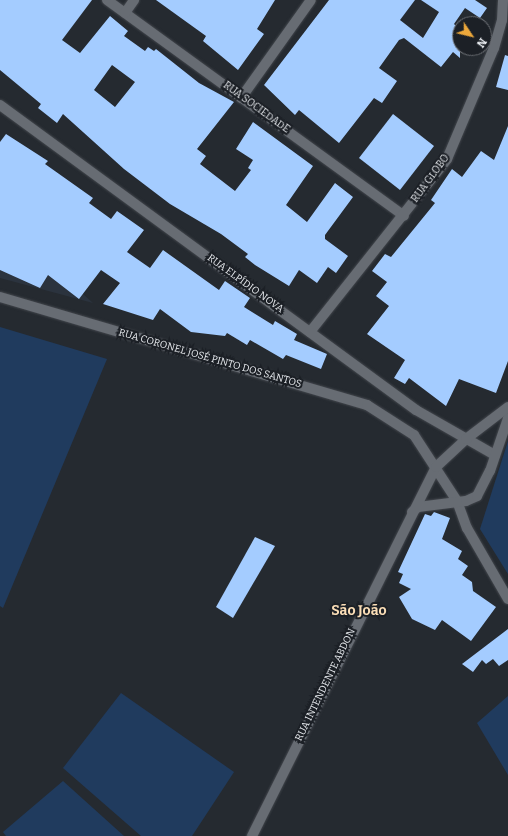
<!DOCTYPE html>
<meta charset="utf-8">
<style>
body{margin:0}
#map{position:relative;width:508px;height:836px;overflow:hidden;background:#252a30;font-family:Bitter,serif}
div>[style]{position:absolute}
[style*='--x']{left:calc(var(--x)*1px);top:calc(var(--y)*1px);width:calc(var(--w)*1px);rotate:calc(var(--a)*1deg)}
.built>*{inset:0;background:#2b333e}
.green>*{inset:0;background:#203b5e}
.building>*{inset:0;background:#a4ccff}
.roads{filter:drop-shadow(0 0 1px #42464c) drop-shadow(0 0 1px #42464c)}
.street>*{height:10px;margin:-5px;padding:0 5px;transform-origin:5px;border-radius:5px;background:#676c73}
.secondary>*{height:10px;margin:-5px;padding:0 5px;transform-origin:5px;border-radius:5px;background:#676c73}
span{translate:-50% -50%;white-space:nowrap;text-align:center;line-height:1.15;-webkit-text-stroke:4px #1c2026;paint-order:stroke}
.street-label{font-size:10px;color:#e8ebef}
.district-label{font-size:14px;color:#faddb6;font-weight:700}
.north{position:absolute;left:452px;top:16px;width:40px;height:40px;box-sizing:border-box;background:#1c2026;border:1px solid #6e7176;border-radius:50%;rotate:125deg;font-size:11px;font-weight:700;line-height:16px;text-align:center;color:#e8ebef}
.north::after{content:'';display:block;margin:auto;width:14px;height:18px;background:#eda83b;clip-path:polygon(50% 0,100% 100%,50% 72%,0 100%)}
</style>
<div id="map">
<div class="built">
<div style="clip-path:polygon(0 219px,93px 303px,0 278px)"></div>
</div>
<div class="green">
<div style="clip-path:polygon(0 327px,107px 359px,3px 608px,0 606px)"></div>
<div style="clip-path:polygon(508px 441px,508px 574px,480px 529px)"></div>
<div style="clip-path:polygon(121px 693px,234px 772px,192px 836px,141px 836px,63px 768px)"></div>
<div style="clip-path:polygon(508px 696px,508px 775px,477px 723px)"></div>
<div style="clip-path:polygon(63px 781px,124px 836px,6px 836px,3px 832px)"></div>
</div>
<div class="building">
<div style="clip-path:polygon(evenodd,0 0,92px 0,62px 40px,80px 53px,110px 16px,128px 31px,124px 36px,145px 51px,148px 47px,154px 51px,156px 49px,199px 83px,234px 102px,197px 149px,206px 156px,200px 164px,235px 191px,251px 170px,248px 168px,253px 160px,236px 149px,253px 122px,313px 166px,286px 205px,307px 222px,335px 183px,353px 197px,325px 235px,325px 239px,348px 256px,336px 273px,328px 267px,317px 283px,299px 270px,289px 286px,255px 265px,245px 257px,248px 254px,221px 234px,170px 204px,124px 169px,63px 114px,57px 123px,38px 108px,41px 104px,0 70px,0 0,112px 65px,135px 82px,115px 107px,94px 90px,112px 65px)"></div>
<div style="clip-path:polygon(156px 0,275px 0,257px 29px,264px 34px,238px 70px,203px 41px,206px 36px)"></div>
<div style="clip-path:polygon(329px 0,415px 0,400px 20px,423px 38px,439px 12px,421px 0,475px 0,487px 8px,480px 18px,465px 8px,454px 24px,460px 30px,460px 58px,453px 52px,441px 67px,404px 38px,399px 40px,379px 68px,397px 81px,382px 103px,374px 98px,339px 143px,299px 110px,295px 115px,264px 85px)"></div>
<div style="clip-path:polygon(505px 55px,508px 56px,508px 90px,496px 87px)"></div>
<div style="clip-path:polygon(393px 114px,434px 146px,400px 190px,359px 158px)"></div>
<div style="clip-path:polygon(508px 126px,508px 361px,496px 393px,459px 379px,446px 406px,409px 378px,405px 384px,394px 378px,405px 360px,367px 334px,389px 306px,376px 296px,387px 282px,372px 271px,385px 254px,391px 257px,435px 203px,431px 200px,452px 169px,462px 177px,481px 151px,494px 160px)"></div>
<div style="clip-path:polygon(6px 134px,48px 161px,45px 164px,93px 198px,89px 203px,111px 219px,117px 211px,144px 230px,127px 252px,150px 268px,163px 250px,219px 290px,225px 281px,250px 298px,244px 307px,273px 325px,275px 321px,297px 334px,294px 340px,327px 354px,321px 369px,286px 355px,283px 359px,250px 340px,247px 345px,227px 333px,225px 336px,191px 332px,160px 309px,153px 320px,103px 304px,120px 283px,101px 270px,79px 299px,48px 275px,40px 288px,0 270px,0 142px)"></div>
<div style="clip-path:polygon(434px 512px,450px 518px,442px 539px,462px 551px,458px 559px,468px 566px,462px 575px,472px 582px,473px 591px,496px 607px,471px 641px,442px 620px,435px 630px,412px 619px,399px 597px,411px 589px,399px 583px,403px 574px,398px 572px,425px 514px,431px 516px)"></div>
<div style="clip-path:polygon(255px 537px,275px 546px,233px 618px,216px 607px)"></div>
<div style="clip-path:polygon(508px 629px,508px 660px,499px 666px,493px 659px,486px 664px,482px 660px,473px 672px,462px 664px)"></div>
</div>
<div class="roads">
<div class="street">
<div style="--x:107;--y:0;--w:367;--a:36"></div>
<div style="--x:125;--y:13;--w:16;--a:-55"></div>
<div style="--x:241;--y:98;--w:120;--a:-54.5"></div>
<div style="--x:310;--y:332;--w:221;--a:-51.6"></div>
<div style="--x:447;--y:159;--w:121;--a:-67.1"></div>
<div style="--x:494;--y:48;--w:29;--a:-74"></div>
<div style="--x:502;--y:20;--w:20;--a:-87"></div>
<div style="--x:457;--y:501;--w:29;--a:70"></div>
<div style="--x:467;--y:528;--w:82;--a:60"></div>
</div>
<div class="secondary">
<div style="--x:0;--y:105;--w:516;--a:36.25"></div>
<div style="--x:416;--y:410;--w:91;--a:29.7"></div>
<div style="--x:0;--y:297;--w:383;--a:16.4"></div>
<div style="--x:367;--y:405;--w:56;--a:32.6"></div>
<div style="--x:414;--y:435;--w:79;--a:56.9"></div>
<div style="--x:412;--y:512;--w:8;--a:-40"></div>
<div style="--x:418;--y:507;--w:48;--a:-7.1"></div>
<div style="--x:466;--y:501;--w:12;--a:-24"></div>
<div style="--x:477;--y:496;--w:28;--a:-63"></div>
<div style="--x:490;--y:471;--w:56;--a:-71.2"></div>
<div style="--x:252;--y:836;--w:412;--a:-63.5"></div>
<div style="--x:436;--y:467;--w:41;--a:-43"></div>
<div style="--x:466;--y:439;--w:53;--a:-37.3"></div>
</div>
</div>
<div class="street-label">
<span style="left:256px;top:108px;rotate:36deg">RUA SOCIEDADE</span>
<span style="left:431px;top:179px;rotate:-54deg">RUA GLOBO</span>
<span style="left:245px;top:284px;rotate:36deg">RUA ELPÍDIO NOVA</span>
<span style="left:210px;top:359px;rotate:16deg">RUA CORONEL JOSÉ PINTO DOS SANTOS</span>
<span style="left:326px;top:685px;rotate:-64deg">RUA INTENDENTE ABDON</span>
</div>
<div class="district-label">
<span style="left:359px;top:611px">São João</span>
</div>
<div class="north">N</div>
</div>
